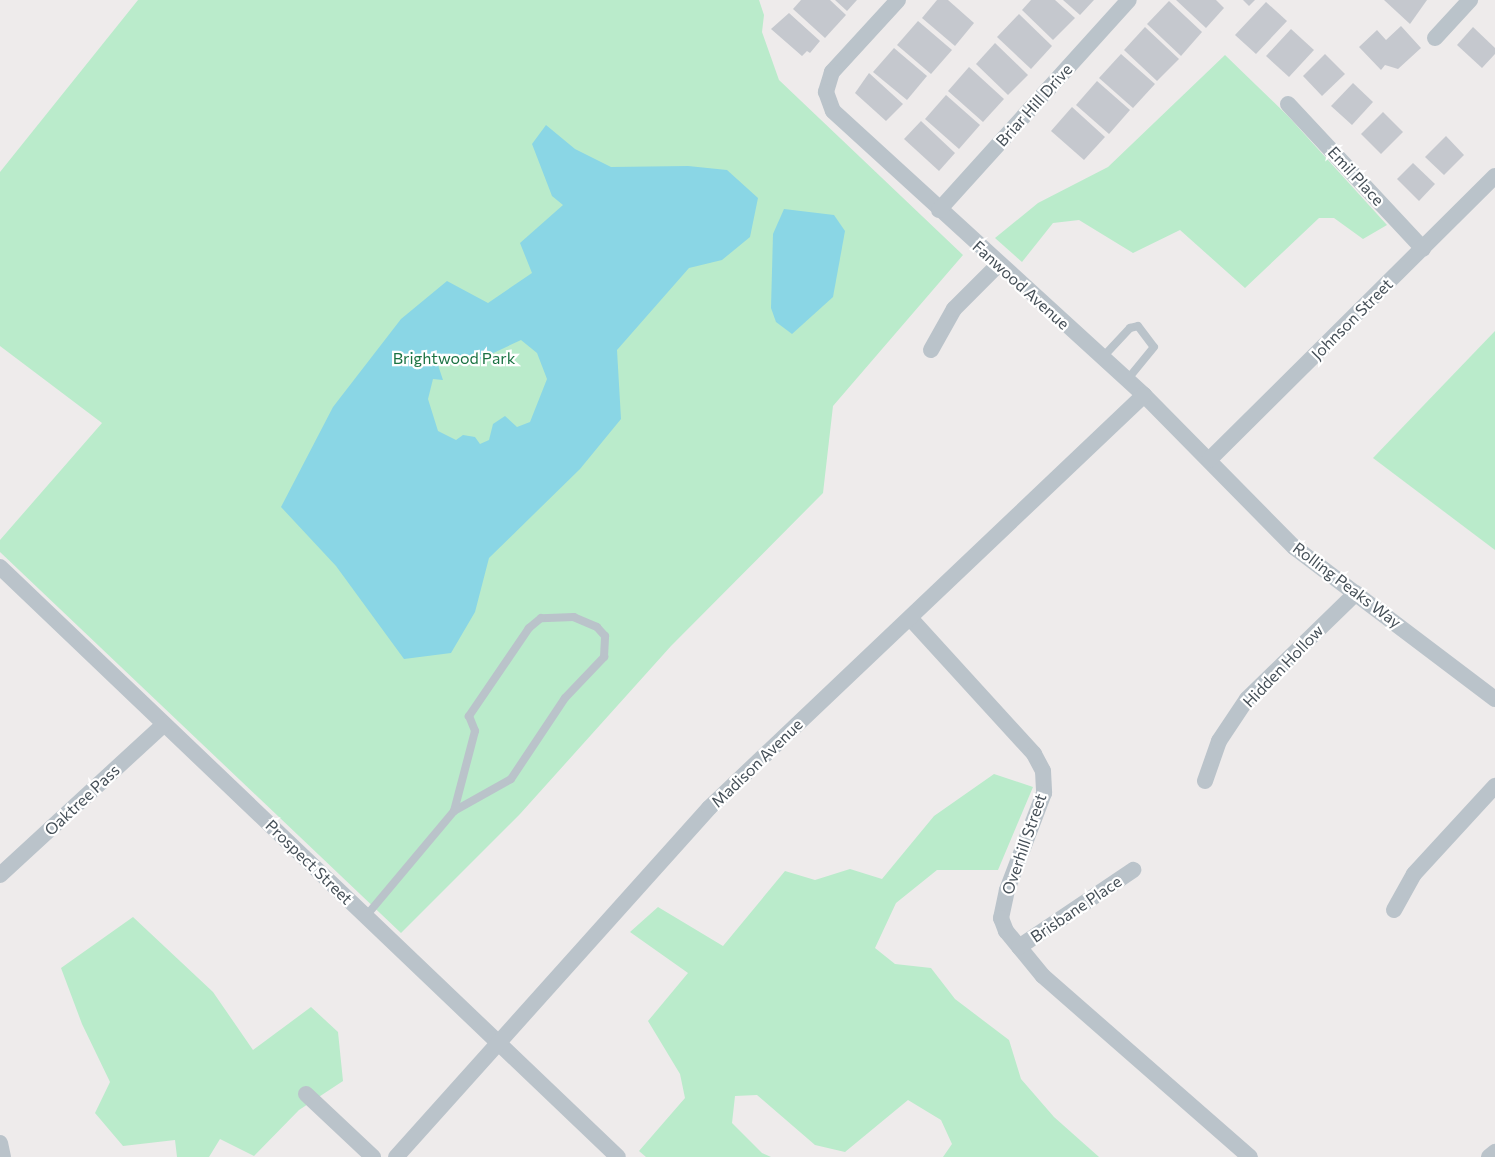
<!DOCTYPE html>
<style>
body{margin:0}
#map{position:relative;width:1495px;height:1157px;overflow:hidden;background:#eeebeb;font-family:Commissioner,sans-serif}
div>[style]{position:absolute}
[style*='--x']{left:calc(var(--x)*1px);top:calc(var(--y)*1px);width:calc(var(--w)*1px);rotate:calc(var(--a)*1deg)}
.green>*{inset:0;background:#baebcb}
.water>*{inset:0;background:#8ad6e5}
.building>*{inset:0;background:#c5c8ce}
.lane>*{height:8px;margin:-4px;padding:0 4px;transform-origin:4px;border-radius:4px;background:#bac3ca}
.street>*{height:16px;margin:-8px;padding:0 8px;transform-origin:8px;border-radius:8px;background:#bac3ca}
span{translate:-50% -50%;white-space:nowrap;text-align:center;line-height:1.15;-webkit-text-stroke:4.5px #fff;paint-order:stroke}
.street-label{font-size:16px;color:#454f57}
.park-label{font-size:16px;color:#1b7343}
</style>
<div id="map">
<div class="green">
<div style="clip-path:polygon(138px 0,759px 0,764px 15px,762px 32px,779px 80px,963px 255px,833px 406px,823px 493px,671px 646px,520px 814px,401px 933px,0 552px,0 540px,102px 423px,0 346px,0 172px)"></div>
<div style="clip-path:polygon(1225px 55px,1288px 116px,1387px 225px,1363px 239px,1334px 218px,1319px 218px,1245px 288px,1180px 230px,1133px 253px,1079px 220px,1053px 223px,1022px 262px,995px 238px,1038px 203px,1108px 167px)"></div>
<div style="clip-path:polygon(1495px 331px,1495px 550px,1373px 458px)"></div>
<div style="clip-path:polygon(994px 774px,1033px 787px,998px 870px,937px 870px,896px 903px,875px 948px,895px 964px,931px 968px,955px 999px,1009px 1040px,1021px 1079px,1054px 1117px,1099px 1157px,943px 1157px,952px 1144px,941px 1120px,908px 1100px,845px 1152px,815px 1145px,757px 1095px,735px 1096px,732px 1123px,762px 1153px,771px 1157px,646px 1157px,639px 1151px,685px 1098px,680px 1074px,648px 1021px,688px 973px,630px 932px,658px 907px,723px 946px,785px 871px,815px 880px,850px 869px,882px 879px,934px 816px)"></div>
<div style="clip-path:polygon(133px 917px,213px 992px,253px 1050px,311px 1007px,338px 1032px,343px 1081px,299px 1110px,254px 1156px,220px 1139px,209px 1157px,177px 1157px,175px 1140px,123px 1146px,95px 1113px,110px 1082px,82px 1024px,61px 968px)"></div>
</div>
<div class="water">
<div style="clip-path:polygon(evenodd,546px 125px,575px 149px,611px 167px,688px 166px,727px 170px,758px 198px,750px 237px,722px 260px,689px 268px,617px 350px,621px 419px,580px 469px,489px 558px,475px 612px,451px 653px,404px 659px,336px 566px,281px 507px,333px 407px,401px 319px,447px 281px,488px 303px,532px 273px,520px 243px,563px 205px,552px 196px,532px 144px,546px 125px,521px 340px,537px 353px,547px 379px,530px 422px,517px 427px,505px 416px,493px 424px,489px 440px,480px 444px,475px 437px,463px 435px,456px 440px,438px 431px,428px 399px,433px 379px,443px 380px,438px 365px,452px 355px,472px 363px,521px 340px)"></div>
<div style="clip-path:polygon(784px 209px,834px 215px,845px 231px,833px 297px,792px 334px,776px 322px,771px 308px,773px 234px)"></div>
</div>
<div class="building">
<div style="clip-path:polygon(801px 0,830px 0,846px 15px,825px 38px,793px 9px)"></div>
<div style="clip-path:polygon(835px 0,857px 0,847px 11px)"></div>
<div style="clip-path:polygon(937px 0,948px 0,974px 23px,955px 46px,922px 18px)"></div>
<div style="clip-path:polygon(1031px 0,1055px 0,1075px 18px,1053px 40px,1022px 10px)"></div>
<div style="clip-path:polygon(1063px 0,1094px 0,1080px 15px)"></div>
<div style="clip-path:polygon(1176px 0,1216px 0,1224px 8px,1206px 28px)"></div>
<div style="clip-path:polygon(1243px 0,1255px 0,1249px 6px)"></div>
<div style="clip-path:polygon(1384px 0,1427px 0,1410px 24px)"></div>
<div style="clip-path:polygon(1169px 1px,1202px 32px,1181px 56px,1147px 24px)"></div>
<div style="clip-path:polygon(1266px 2px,1287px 21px,1256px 54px,1235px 35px)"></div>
<div style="clip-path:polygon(789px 13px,820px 41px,810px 53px,807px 51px,802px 56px,771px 29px)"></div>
<div style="clip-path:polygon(1019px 14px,1052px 46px,1031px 69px,997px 37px)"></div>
<div style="clip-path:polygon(918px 21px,952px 50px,931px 74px,897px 45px)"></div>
<div style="clip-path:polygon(1401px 26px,1421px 48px,1398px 69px,1385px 65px,1381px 70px,1359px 47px,1377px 30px,1386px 40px)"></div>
<div style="clip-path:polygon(1145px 27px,1179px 59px,1157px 81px,1124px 50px)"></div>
<div style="clip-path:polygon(1473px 27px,1495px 48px,1495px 54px,1482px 68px,1457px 45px)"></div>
<div style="clip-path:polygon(1291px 29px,1314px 50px,1289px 77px,1266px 56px)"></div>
<div style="clip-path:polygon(995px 43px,1028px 75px,1008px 95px,976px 64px)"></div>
<div style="clip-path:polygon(894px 48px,927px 76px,907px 100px,873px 72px)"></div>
<div style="clip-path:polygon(1121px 54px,1155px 84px,1133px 108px,1099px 78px)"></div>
<div style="clip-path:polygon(1325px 54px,1345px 74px,1322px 96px,1303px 76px)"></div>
<div style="clip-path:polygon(969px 67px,1004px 99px,983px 122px,948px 91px)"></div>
<div style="clip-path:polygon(869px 73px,903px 104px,886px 121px,855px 93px)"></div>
<div style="clip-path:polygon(1097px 81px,1130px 110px,1109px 134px,1076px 105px)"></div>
<div style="clip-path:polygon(1353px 83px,1373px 102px,1352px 125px,1331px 106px)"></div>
<div style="clip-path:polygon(946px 95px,980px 125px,959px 149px,925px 119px)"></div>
<div style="clip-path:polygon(1072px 107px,1105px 137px,1084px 160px,1051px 131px)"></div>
<div style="clip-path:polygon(1383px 112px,1403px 132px,1381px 154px,1361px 134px)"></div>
<div style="clip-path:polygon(921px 121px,955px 153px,939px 171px,904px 139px)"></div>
<div style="clip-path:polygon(1446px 136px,1464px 155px,1444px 175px,1425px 157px)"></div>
<div style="clip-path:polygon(1413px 163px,1435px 184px,1419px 201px,1397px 179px)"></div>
</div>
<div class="lane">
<div style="--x:1102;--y:358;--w:41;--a:-47"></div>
<div style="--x:1130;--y:328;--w:8;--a:-14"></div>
<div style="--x:1138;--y:326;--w:26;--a:53"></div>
<div style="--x:1154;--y:347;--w:43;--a:129.3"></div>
<div style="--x:366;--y:916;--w:137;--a:-50"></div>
<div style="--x:454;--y:811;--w:65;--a:-29.3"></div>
<div style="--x:511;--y:779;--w:97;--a:-56.3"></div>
<div style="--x:565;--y:698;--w:57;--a:-46.4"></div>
<div style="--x:604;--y:657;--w:21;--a:-87"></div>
<div style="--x:605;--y:636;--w:12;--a:-132"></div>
<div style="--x:597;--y:627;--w:25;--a:-157"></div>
<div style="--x:574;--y:617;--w:33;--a:178"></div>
<div style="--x:541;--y:618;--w:16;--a:140"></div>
<div style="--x:529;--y:628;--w:107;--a:124.3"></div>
<div style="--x:469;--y:716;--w:16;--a:68"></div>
<div style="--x:475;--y:731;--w:83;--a:104.7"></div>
</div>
<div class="street">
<div style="--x:898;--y:0;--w:98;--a:132.5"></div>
<div style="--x:832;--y:72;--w:21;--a:107"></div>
<div style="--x:826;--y:92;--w:20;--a:70"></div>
<div style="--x:833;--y:111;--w:421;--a:42.4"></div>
<div style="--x:1144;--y:395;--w:214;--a:45.4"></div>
<div style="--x:1294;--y:547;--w:252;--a:37.1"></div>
<div style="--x:1435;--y:38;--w:52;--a:-47.4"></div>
<div style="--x:1288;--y:104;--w:198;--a:47"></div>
<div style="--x:939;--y:210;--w:283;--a:-47.9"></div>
<div style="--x:931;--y:350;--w:47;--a:-60.7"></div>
<div style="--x:954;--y:309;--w:62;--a:-45"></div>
<div style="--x:1209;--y:460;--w:403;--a:-44.8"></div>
<div style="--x:0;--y:567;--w:854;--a:43.67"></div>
<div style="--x:910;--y:618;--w:184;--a:47.6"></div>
<div style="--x:1034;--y:754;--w:19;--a:62"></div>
<div style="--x:1043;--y:771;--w:22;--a:87"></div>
<div style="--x:1044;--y:793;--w:104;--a:110.9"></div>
<div style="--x:1007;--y:890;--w:29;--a:102"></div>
<div style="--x:1001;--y:918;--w:14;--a:69"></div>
<div style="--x:1006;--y:931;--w:58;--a:50.6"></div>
<div style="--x:1043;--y:976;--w:275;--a:41.2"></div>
<div style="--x:1205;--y:781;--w:42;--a:-70.7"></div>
<div style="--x:1219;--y:741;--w:50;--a:-56.3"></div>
<div style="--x:1247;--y:699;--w:152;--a:-44.2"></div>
<div style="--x:0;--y:875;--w:223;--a:-42.6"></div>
<div style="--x:1394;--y:910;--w:41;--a:-60.9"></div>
<div style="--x:1414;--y:874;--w:120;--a:-47.4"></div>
<div style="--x:1019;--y:947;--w:138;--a:-34"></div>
<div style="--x:306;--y:1094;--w:92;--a:43.2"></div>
<div style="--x:0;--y:1143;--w:14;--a:78"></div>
<div style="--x:396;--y:1157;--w:469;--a:-48.1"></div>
<div style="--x:709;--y:808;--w:600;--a:-43.51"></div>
<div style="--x:1489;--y:1157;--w:8;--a:-40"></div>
</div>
<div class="street-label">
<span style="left:1034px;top:105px;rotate:-48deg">Briar Hill Drive</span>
<span style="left:1356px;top:176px;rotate:47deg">Emil Place</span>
<span style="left:1021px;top:285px;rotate:42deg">Fanwood Avenue</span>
<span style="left:1352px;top:319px;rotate:-45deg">Johnson Street</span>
<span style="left:1347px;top:585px;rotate:37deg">Rolling Peaks Way</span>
<span style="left:1283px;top:666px;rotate:-46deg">Hidden Hollow</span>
<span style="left:757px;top:763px;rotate:-44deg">Madison Avenue</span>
<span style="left:82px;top:800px;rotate:-43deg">Oaktree Pass</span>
<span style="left:1024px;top:844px;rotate:-71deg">Overhill Street</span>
<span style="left:309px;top:862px;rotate:44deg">Prospect Street</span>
<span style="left:1076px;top:909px;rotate:-34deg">Brisbane Place</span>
</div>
<div class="park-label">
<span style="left:454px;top:358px">Brightwood Park</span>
</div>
</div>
